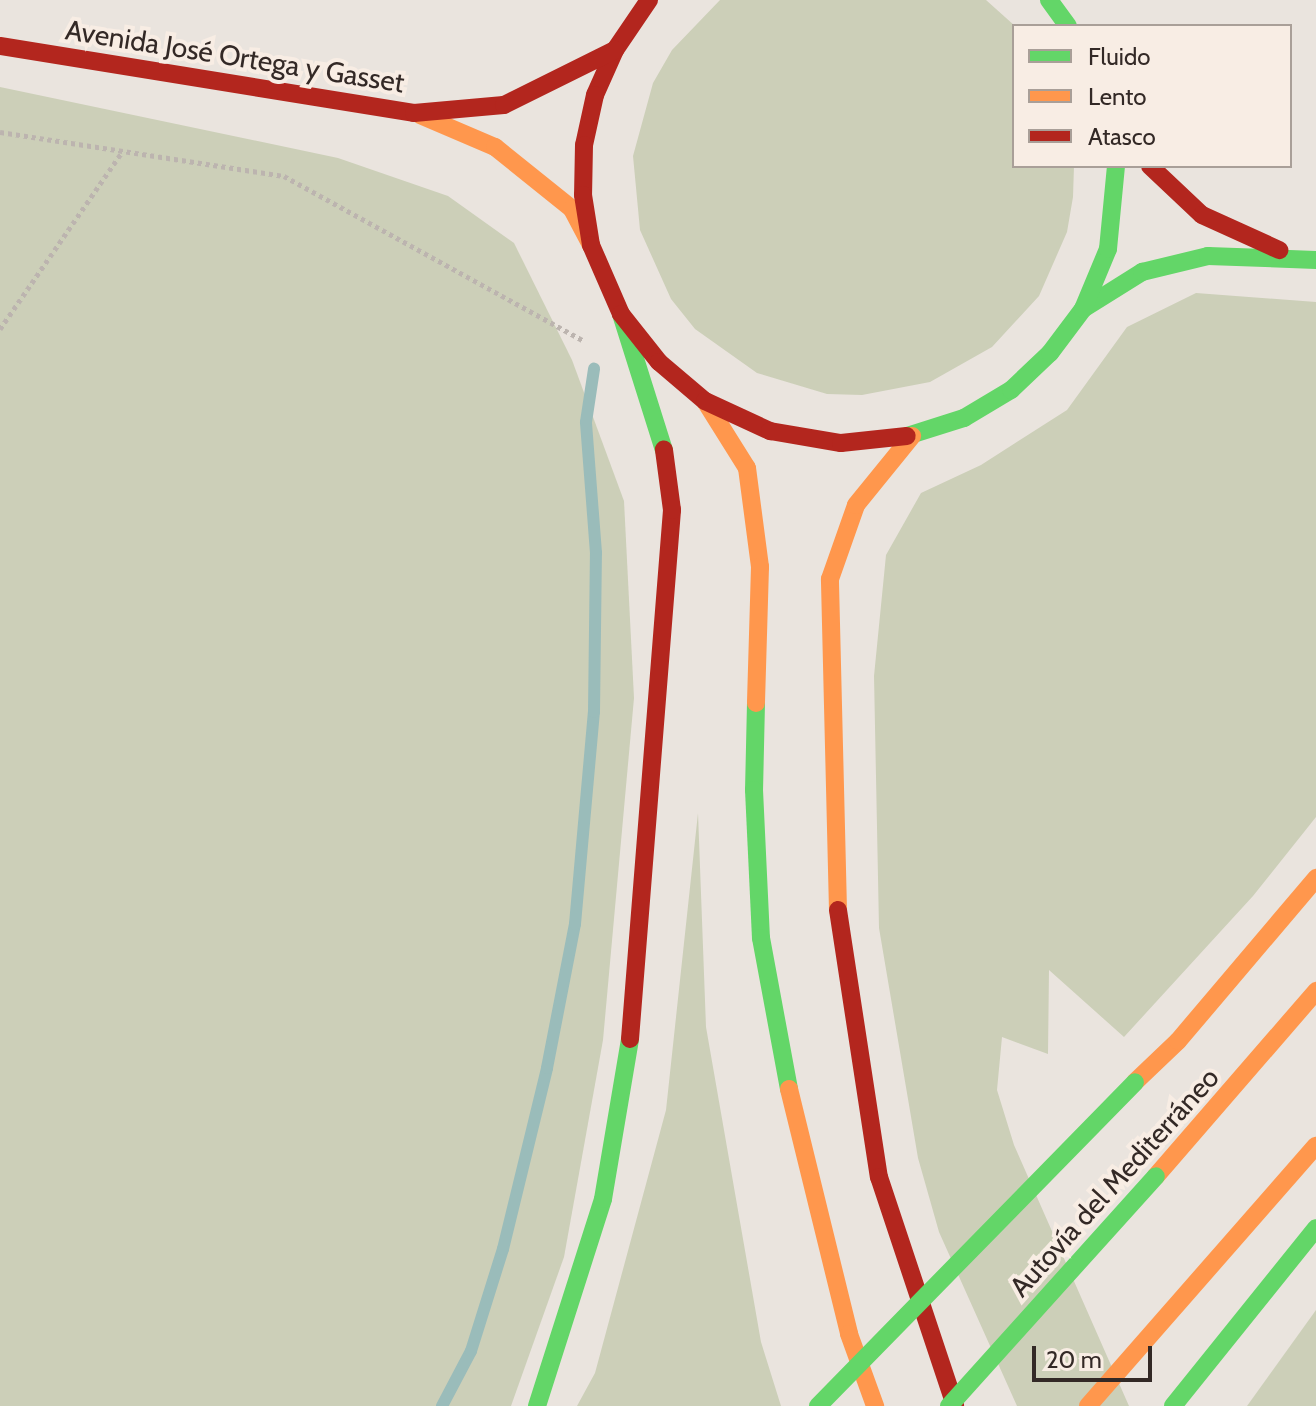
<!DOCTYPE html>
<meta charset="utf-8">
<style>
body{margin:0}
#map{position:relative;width:1316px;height:1406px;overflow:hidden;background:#eae4de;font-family:Cabin,sans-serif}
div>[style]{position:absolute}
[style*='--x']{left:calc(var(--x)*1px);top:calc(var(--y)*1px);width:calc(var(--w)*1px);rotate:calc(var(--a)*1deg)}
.green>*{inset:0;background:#cccfb8}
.stream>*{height:12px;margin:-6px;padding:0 6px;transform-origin:6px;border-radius:6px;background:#9abcba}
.path>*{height:5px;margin-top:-2.5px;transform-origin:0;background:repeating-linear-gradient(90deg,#bcb4af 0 4px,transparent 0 8px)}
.fast>*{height:18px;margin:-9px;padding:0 9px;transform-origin:9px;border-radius:9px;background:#63d668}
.slow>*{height:18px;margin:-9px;padding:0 9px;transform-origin:9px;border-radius:9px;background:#ff974d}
.jam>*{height:18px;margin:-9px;padding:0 9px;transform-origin:9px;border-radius:9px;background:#b3261e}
.fast-bridge>*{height:18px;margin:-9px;padding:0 9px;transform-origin:9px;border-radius:9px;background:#63d668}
span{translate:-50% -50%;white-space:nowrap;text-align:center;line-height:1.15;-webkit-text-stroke:8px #f8ede4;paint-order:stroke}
.street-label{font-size:28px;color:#332926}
.legend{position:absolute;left:1012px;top:24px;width:280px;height:144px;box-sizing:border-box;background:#f8ede4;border:2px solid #a99f98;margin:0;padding:10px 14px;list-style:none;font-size:24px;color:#332926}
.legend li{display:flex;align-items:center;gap:16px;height:40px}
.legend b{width:40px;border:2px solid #a99f98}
.scale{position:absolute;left:1032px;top:1346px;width:120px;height:36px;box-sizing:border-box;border:4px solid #332926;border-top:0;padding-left:10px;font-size:24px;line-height:28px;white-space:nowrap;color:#332926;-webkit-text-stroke:6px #f8ede4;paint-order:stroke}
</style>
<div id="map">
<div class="green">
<div style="clip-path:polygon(720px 0,986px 0,1015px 26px,1014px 166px,1074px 166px,1073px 197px,1067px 232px,1039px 296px,992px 347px,930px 382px,862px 395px,827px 394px,757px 373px,695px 329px,671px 299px,640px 230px,633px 156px,653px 83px,672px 50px)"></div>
<div style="clip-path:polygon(0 87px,338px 158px,448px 196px,514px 243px,572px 360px,624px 501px,634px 698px,603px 1040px,564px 1257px,511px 1406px,0 1406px)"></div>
<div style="clip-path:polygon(1196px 293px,1316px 302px,1316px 817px,1253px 896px,1124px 1037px,1049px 970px,1048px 1054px,1002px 1037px,997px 1090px,1014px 1145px,1129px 1406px,1017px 1406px,939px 1232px,918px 1158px,879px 928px,874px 676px,886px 555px,921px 493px,981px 465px,1067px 410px,1127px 327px)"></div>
<div style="clip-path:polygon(698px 813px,706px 1027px,761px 1342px,781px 1406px,577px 1406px,595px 1373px,666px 1110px)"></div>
<div style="clip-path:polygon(1316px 1310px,1316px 1406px,1247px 1406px)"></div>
</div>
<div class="stream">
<div style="--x:442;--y:1406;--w:62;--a:-62.2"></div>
<div style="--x:471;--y:1351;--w:107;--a:-72.6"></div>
<div style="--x:503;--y:1249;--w:186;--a:-76.3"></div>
<div style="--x:547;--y:1068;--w:147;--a:-79"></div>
<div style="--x:575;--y:924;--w:213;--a:-84.9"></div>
<div style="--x:594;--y:712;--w:159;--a:-89.3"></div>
<div style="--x:596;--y:553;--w:131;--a:-94.4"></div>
<div style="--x:586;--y:422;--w:54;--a:-81.4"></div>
</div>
<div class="path">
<div style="--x:0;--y:132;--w:287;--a:8.8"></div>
<div style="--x:284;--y:176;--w:342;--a:28.8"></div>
<div style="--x:0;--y:329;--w:216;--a:-55.4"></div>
</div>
<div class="fast">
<div style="--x:1049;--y:0;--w:32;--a:54"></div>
<div style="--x:1083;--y:309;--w:70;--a:-32.1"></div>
<div style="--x:1142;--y:272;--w:68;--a:-13.6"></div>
<div style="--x:1208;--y:256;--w:108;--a:2.1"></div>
<div style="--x:621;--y:314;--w:143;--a:72.5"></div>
<div style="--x:907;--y:436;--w:60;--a:-17.5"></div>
<div style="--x:964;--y:418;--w:55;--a:-30.8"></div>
<div style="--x:1011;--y:390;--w:54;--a:-43.5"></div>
<div style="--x:1050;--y:353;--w:55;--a:-53.1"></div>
<div style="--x:1083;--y:309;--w:65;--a:-67.4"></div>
<div style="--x:1108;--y:249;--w:83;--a:-84.5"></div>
<div style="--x:756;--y:703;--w:87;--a:91.3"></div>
<div style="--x:754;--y:790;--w:148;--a:87.3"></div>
<div style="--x:761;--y:938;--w:154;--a:79.5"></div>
<div style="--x:537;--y:1406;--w:217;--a:-72.3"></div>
<div style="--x:603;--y:1199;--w:162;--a:-80.4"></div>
<div style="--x:1173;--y:1406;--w:228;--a:-51.2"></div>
</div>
<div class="slow">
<div style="--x:420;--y:115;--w:82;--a:23.1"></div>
<div style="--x:495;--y:147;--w:99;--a:38.8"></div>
<div style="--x:572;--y:209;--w:41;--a:62.2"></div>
<div style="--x:705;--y:401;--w:79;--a:57.9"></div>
<div style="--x:747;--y:468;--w:100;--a:82.5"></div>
<div style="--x:760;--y:567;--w:136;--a:91.7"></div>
<div style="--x:838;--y:910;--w:331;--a:-91.4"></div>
<div style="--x:830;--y:579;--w:78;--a:-70.6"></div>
<div style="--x:856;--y:505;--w:89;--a:-50.9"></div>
<div style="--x:1135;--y:1082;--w:59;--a:-43.6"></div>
<div style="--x:1178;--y:1041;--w:214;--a:-49.7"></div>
<div style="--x:789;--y:1089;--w:252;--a:76.2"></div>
<div style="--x:849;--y:1334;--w:77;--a:70.1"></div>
<div style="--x:1156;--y:1176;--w:245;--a:-49.1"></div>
<div style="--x:1088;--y:1406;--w:346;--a:-48.8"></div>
</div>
<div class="jam">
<div style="--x:649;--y:0;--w:60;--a:124.2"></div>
<div style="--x:615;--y:50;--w:49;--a:114"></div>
<div style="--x:595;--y:95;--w:51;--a:102.4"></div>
<div style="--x:584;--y:145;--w:50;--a:91.1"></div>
<div style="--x:583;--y:195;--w:51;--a:80.9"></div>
<div style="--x:591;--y:245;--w:75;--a:66.5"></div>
<div style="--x:621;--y:314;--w:61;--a:51.6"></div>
<div style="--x:659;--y:362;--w:60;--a:40.3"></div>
<div style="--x:705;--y:401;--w:72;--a:24.8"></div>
<div style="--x:770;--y:431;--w:72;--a:9.6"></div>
<div style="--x:841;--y:443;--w:66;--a:-6.1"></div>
<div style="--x:0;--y:46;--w:419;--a:9.2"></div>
<div style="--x:414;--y:113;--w:90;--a:-5.1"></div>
<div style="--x:504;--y:105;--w:124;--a:-26.4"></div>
<div style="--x:1150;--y:166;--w:71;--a:43.3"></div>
<div style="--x:1202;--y:215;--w:85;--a:24.4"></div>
<div style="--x:838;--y:910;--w:270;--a:81.3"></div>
<div style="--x:879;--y:1177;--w:241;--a:71.6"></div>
<div style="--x:630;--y:1039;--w:531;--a:-85.46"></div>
<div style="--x:672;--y:510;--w:61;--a:-97.6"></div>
</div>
<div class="fast-bridge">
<div style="--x:818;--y:1406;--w:453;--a:-45.6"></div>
<div style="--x:949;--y:1406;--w:309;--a:-48"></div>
</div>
<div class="street-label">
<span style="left:235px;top:56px;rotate:9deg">Avenida José Ortega y Gasset</span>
<span style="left:1114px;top:1182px;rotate:-48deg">Autovía del Mediterráneo</span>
</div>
<ul class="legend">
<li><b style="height:10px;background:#63d668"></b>Fluido</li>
<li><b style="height:10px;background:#ff974d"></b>Lento</li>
<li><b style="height:10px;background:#b3261e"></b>Atasco</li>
</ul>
<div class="scale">20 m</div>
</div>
